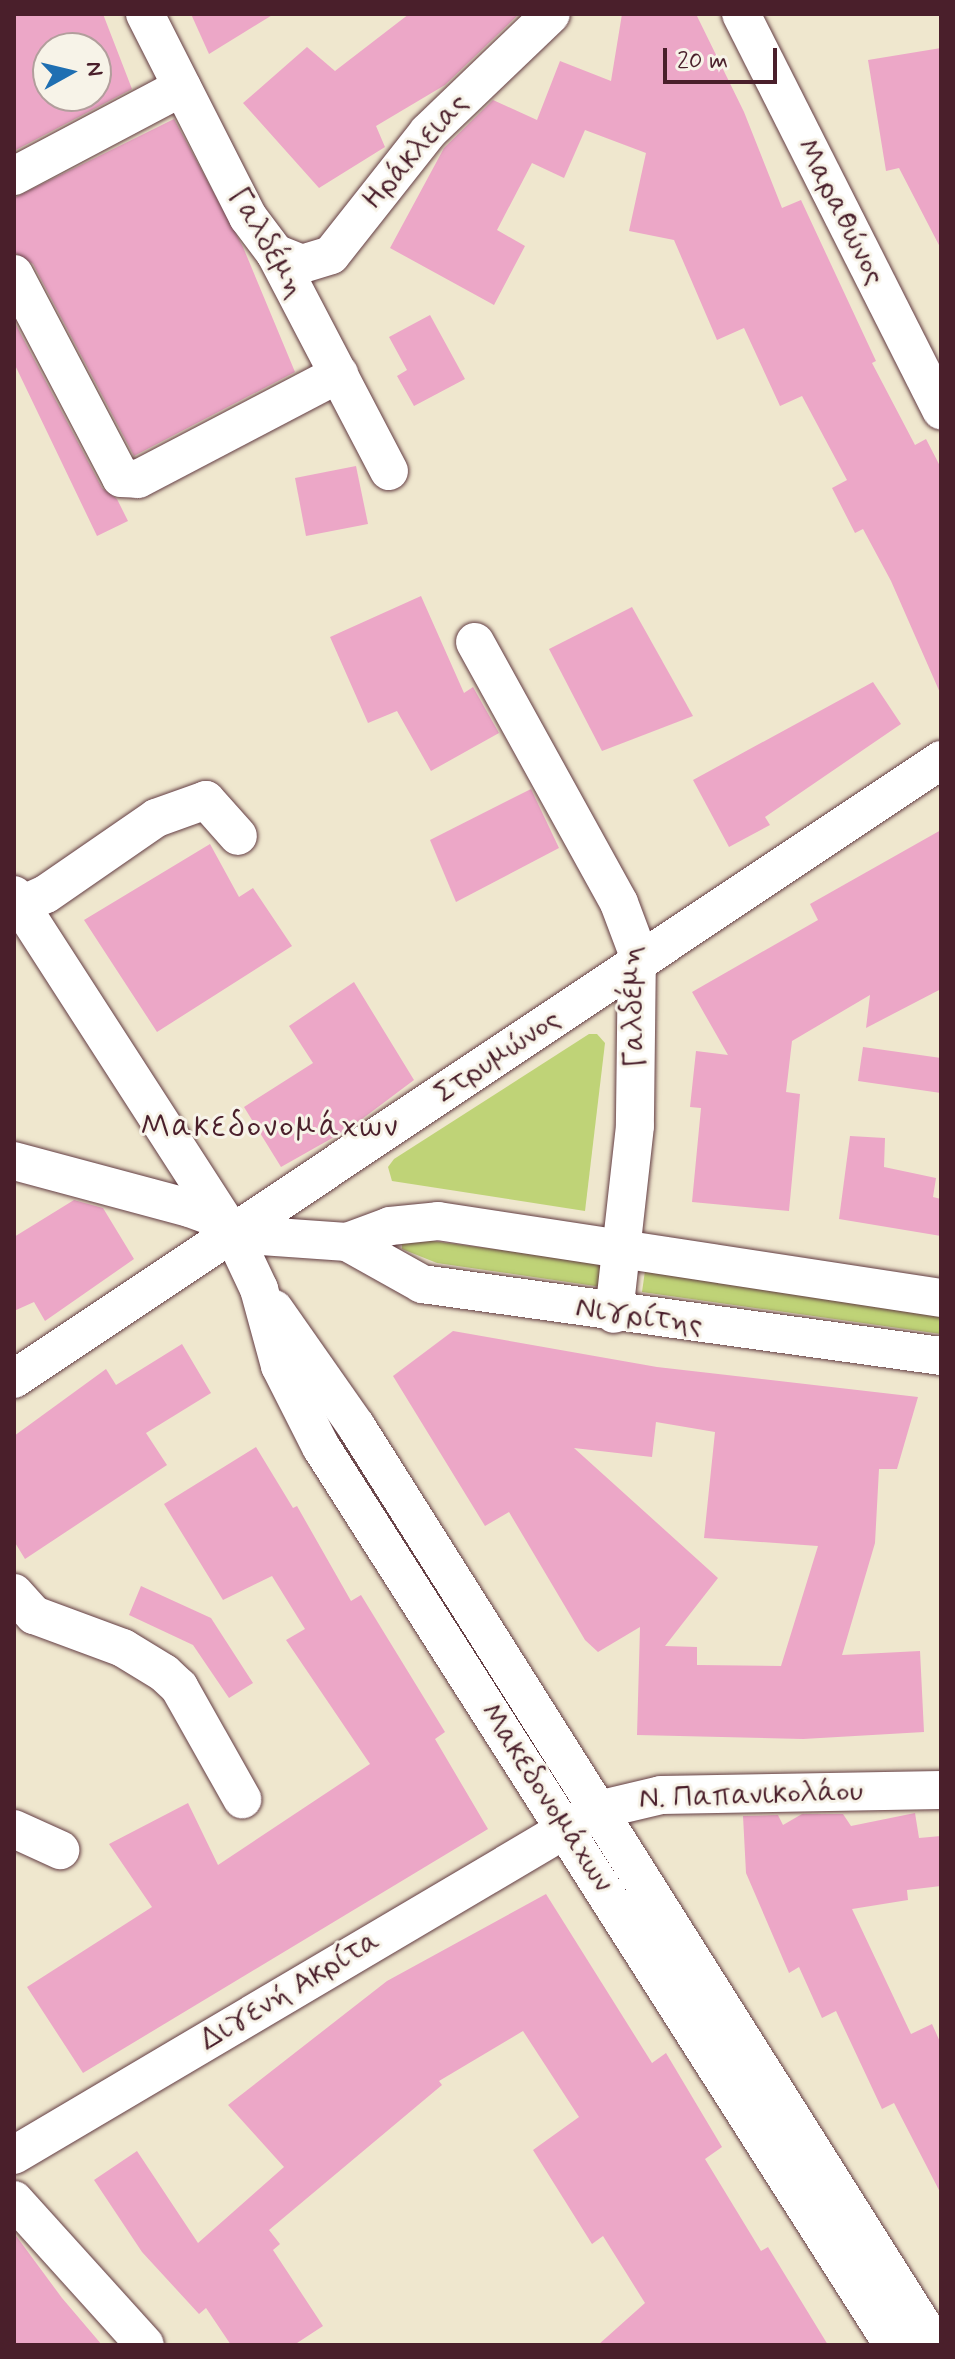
<!DOCTYPE html>
<meta charset="utf-8">
<style>
body{margin:0}
#map{position:relative;width:955px;height:2359px;overflow:hidden;background:#efe7ce;font-family:Mynerve,sans-serif}
div>[style]{position:absolute}
[style*='--x']{left:calc(var(--x)*1px);top:calc(var(--y)*1px);width:calc(var(--w)*1px);rotate:calc(var(--a)*1deg)}
.green>*{inset:0;background:#bfd377}
.building>*{inset:0;background:#eca7c7}
.roads{filter:drop-shadow(0 0 2px #633d43) drop-shadow(0 0 2px #633d43)}
.minor>*{height:38px;margin:-19px;padding:0 19px;transform-origin:19px;border-radius:19px;background:#fff}
span{translate:-50% -50%;white-space:nowrap;text-align:center;line-height:1.15;-webkit-text-stroke:6px #f7f3e8;paint-order:stroke}
.street-label{font-size:30px;color:#4a1f2b}
.neighbourhood-label{font-size:32px;color:#4a1f2b;letter-spacing:2px}
.frame{position:absolute;inset:0;border:16px solid #4a1f2b;pointer-events:none}
.north{position:absolute;left:32px;top:32px;width:80px;height:80px;box-sizing:border-box;background:#f7f3e8;border:2px solid #b29e9c;border-radius:50%;rotate:82deg;font-size:22px;font-weight:700;line-height:32px;text-align:center;color:#4a1f2b}
.north::after{content:'';display:block;margin:auto;width:28px;height:36px;background:#1f6fb2;clip-path:polygon(50% 0,100% 100%,50% 72%,0 100%)}
.scale{position:absolute;left:663px;top:48px;width:114px;height:36px;box-sizing:border-box;border:4px solid #4a1f2b;border-top:0;padding-left:10px;font-size:24px;line-height:28px;white-space:nowrap;color:#4a1f2b;-webkit-text-stroke:6px #f7f3e8;paint-order:stroke}
</style>
<div id="map">
<div class="green">
<div style="clip-path:polygon(589px 1034px,597px 1034px,605px 1043px,585px 1211px,392px 1181px,388px 1167px,394px 1159px)"></div>
<div style="clip-path:polygon(402px 1237px,605px 1264px,602px 1287px,437px 1263px,402px 1249px)"></div>
<div style="clip-path:polygon(645px 1271px,941px 1313px,941px 1334px,642px 1292px)"></div>
</div>
<div class="building">
<div style="clip-path:polygon(evenodd,14px 14px,103px 14px,132px 89px,14px 151px,14px 14px,48px 48px,96px 48px,96px 96px,48px 96px,48px 48px)"></div>
<div style="clip-path:polygon(191px 14px,274px 14px,209px 54px)"></div>
<div style="clip-path:polygon(409px 14px,519px 14px,445px 85px,376px 126px,385px 147px,319px 188px,243px 103px,307px 47px,335px 71px)"></div>
<div style="clip-path:polygon(622px 14px,696px 14px,744px 112px,782px 208px,801px 200px,876px 361px,872px 363px,915px 445px,926px 439px,941px 468px,941px 695px,891px 581px,863px 529px,855px 533px,832px 488px,847px 480px,802px 396px,780px 406px,744px 328px,717px 340px,674px 240px,629px 231px,646px 153px,585px 130px,564px 178px,532px 163px,497px 230px,525px 246px,494px 305px,390px 248px,444px 148px,493px 100px,537px 120px,560px 61px,611px 81px)"></div>
<div style="clip-path:polygon(941px 48px,941px 249px,899px 168px,886px 171px,868px 60px)"></div>
<div style="clip-path:polygon(174px 119px,243px 247px,295px 372px,134px 456px,33px 264px,14px 252px,14px 198px)"></div>
<div style="clip-path:polygon(430px 315px,465px 379px,414px 406px,397px 376px,407px 370px,389px 337px)"></div>
<div style="clip-path:polygon(14px 321px,102px 488px,117px 499px,128px 521px,97px 536px,14px 363px)"></div>
<div style="clip-path:polygon(356px 466px,368px 524px,306px 536px,295px 478px)"></div>
<div style="clip-path:polygon(421px 596px,464px 693px,473px 687px,499px 733px,431px 771px,397px 711px,368px 723px,330px 637px)"></div>
<div style="clip-path:polygon(632px 607px,693px 716px,602px 751px,549px 649px)"></div>
<div style="clip-path:polygon(873px 682px,901px 724px,765px 817px,770px 825px,729px 847px,693px 780px)"></div>
<div style="clip-path:polygon(531px 789px,559px 848px,456px 902px,430px 840px)"></div>
<div style="clip-path:polygon(941px 830px,941px 989px,866px 1028px,870px 995px,792px 1041px,786px 1092px,800px 1094px,789px 1211px,692px 1202px,701px 1108px,690px 1107px,696px 1051px,728px 1055px,692px 992px,818px 920px,810px 904px)"></div>
<div style="clip-path:polygon(210px 844px,239px 897px,253px 888px,292px 946px,157px 1032px,84px 920px)"></div>
<div style="clip-path:polygon(354px 982px,414px 1080px,350px 1128px,281px 1167px,244px 1107px,313px 1063px,289px 1026px)"></div>
<div style="clip-path:polygon(863px 1047px,941px 1058px,941px 1093px,858px 1081px)"></div>
<div style="clip-path:polygon(850px 1136px,885px 1138px,884px 1167px,936px 1178px,933px 1197px,941px 1199px,941px 1236px,839px 1219px)"></div>
<div style="clip-path:polygon(74px 1200px,103px 1208px,134px 1259px,45px 1321px,34px 1302px,14px 1311px,14px 1237px)"></div>
<div style="clip-path:polygon(evenodd,453px 1331px,657px 1367px,918px 1397px,897px 1469px,879px 1469px,875px 1543px,842px 1655px,920px 1651px,924px 1732px,803px 1739px,637px 1735px,640px 1627px,598px 1652px,585px 1640px,509px 1512px,485px 1526px,393px 1376px,453px 1331px,656px 1422px,715px 1432px,704px 1538px,818px 1546px,781px 1666px,697px 1665px,697px 1647px,665px 1646px,718px 1578px,574px 1448px,652px 1457px,656px 1422px)"></div>
<div style="clip-path:polygon(182px 1344px,211px 1393px,146px 1433px,167px 1465px,25px 1559px,14px 1541px,14px 1436px,106px 1369px,116px 1385px)"></div>
<div style="clip-path:polygon(256px 1447px,293px 1508px,297px 1506px,351px 1601px,361px 1595px,445px 1732px,435px 1739px,488px 1829px,83px 2073px,27px 1987px,152px 1907px,109px 1844px,188px 1803px,218px 1865px,370px 1764px,286px 1640px,305px 1629px,272px 1576px,223px 1600px,164px 1504px)"></div>
<div style="clip-path:polygon(141px 1586px,211px 1618px,253px 1683px,229px 1698px,193px 1645px,129px 1615px)"></div>
<div style="clip-path:polygon(915px 1813px,919px 1838px,941px 1836px,941px 1886px,907px 1890px,908px 1900px,852px 1909px,911px 2034px,932px 2024px,941px 2044px,941px 2194px,894px 2103px,882px 2109px,836px 2011px,822px 2018px,799px 1967px,789px 1973px,746px 1873px,743px 1816px,778px 1815px,783px 1825px,802px 1814px,843px 1814px,851px 1826px)"></div>
<div style="clip-path:polygon(546px 1894px,652px 2063px,666px 2053px,722px 2147px,705px 2159px,761px 2251px,768px 2247px,828px 2345px,598px 2345px,645px 2303px,603px 2236px,592px 2244px,533px 2150px,579px 2117px,523px 2031px,439px 2081px,442px 2085px,269px 2230px,280px 2244px,273px 2250px,323px 2326px,294px 2345px,231px 2345px,206px 2308px,199px 2314px,142px 2252px,94px 2180px,137px 2151px,198px 2243px,284px 2167px,228px 2105px,387px 1981px)"></div>
<div style="clip-path:polygon(14px 2233px,62px 2298px,102px 2345px,14px 2345px)"></div>
</div>
<div class="roads">
<div class="minor">
<div style="--x:145;--y:14;--w:228;--a:63.1"></div>
<div style="--x:248;--y:217;--w:45;--a:53.1"></div>
<div style="--x:275;--y:253;--w:246;--a:62.4"></div>
<div style="--x:741;--y:14;--w:444;--a:63.2"></div>
<div style="--x:14;--y:176;--w:190;--a:-27.9"></div>
<div style="--x:275;--y:253;--w:29;--a:22"></div>
<div style="--x:302;--y:264;--w:30;--a:-17"></div>
<div style="--x:331;--y:255;--w:157;--a:-51.7"></div>
<div style="--x:428;--y:132;--w:170;--a:-43.8"></div>
<div style="--x:14;--y:274;--w:230;--a:62.3"></div>
<div style="--x:121;--y:478;--w:17;--a:3"></div>
<div style="--x:138;--y:479;--w:227;--a:-27.6"></div>
<div style="--x:475;--y:642;--w:298;--a:61.1"></div>
<div style="--x:619;--y:903;--w:51;--a:69.4"></div>
<div style="--x:637;--y:951;--w:175;--a:90.7"></div>
<div style="--x:635;--y:1126;--w:189;--a:96.4"></div>
<div style="--x:14;--y:895;--w:388;--a:57.2"></div>
<div style="--x:21;--y:905;--w:27;--a:-24"></div>
<div style="--x:46;--y:894;--w:134;--a:-34.6"></div>
<div style="--x:156;--y:818;--w:53;--a:-19.8"></div>
<div style="--x:206;--y:800;--w:48;--a:48.4"></div>
<div style="--x:14;--y:1161;--w:181;--a:15"></div>
<div style="--x:189;--y:1208;--w:37;--a:20"></div>
<div style="--x:224;--y:1221;--w:16;--a:55"></div>
<div style="--x:233;--y:1234;--w:114;--a:4"></div>
<div style="--x:347;--y:1242;--w:46;--a:-20.4"></div>
<div style="--x:390;--y:1226;--w:48;--a:-5.9"></div>
<div style="--x:438;--y:1221;--w:509;--a:8.7"></div>
<div style="--x:233;--y:1234;--w:61;--a:64.7"></div>
<div style="--x:259;--y:1289;--w:80;--a:74.7"></div>
<div style="--x:280;--y:1366;--w:91;--a:63.2"></div>
<div style="--x:321;--y:1447;--w:1065;--a:57.5"></div>
<div style="--x:347;--y:1242;--w:86;--a:29.2"></div>
<div style="--x:422;--y:1284;--w:524;--a:7.9"></div>
<div style="--x:274;--y:1309;--w:143;--a:55"></div>
<div style="--x:356;--y:1426;--w:1086;--a:57.79"></div>
<div style="--x:14;--y:1379;--w:1115;--a:-33.73"></div>
<div style="--x:14;--y:1593;--w:30;--a:48"></div>
<div style="--x:34;--y:1615;--w:95;--a:20.3"></div>
<div style="--x:123;--y:1648;--w:48;--a:31.4"></div>
<div style="--x:164;--y:1673;--w:21;--a:43"></div>
<div style="--x:179;--y:1687;--w:129;--a:60.6"></div>
<div style="--x:14;--y:1829;--w:51;--a:24.5"></div>
<div style="--x:14;--y:2155;--w:678;--a:-30.57"></div>
<div style="--x:598;--y:1810;--w:65;--a:-13.4"></div>
<div style="--x:661;--y:1795;--w:280;--a:-1"></div>
<div style="--x:14;--y:2200;--w:195;--a:47.9"></div>
</div>
</div>
<div class="street-label">
<span style="left:416px;top:152px;rotate:-49deg">Ηράκλειας</span>
<span style="left:840px;top:212px;rotate:63deg">Μαραθώνος</span>
<span style="left:266px;top:243px;rotate:60deg">Γαλδέμη</span>
<span style="left:634px;top:1007px;rotate:-92deg">Γαλδέμη</span>
<span style="left:498px;top:1057px;rotate:-34deg">Στρυμώνος</span>
<span style="left:639px;top:1317px;rotate:8deg">Νιγρίτης</span>
<span style="left:751px;top:1796px;rotate:-2deg">Ν. Παπανικολάου</span>
<span style="left:546px;top:1798px;rotate:57deg">Μακεδονομάχων</span>
<span style="left:290px;top:1991px;rotate:-31deg">Διγενή Ακρίτα</span>
</div>
<div class="neighbourhood-label">
<span style="left:270px;top:1127px">Μακεδονομάχων</span>
</div>
<div class="frame"></div>
<div class="north">N</div>
<div class="scale">20 m</div>
</div>
